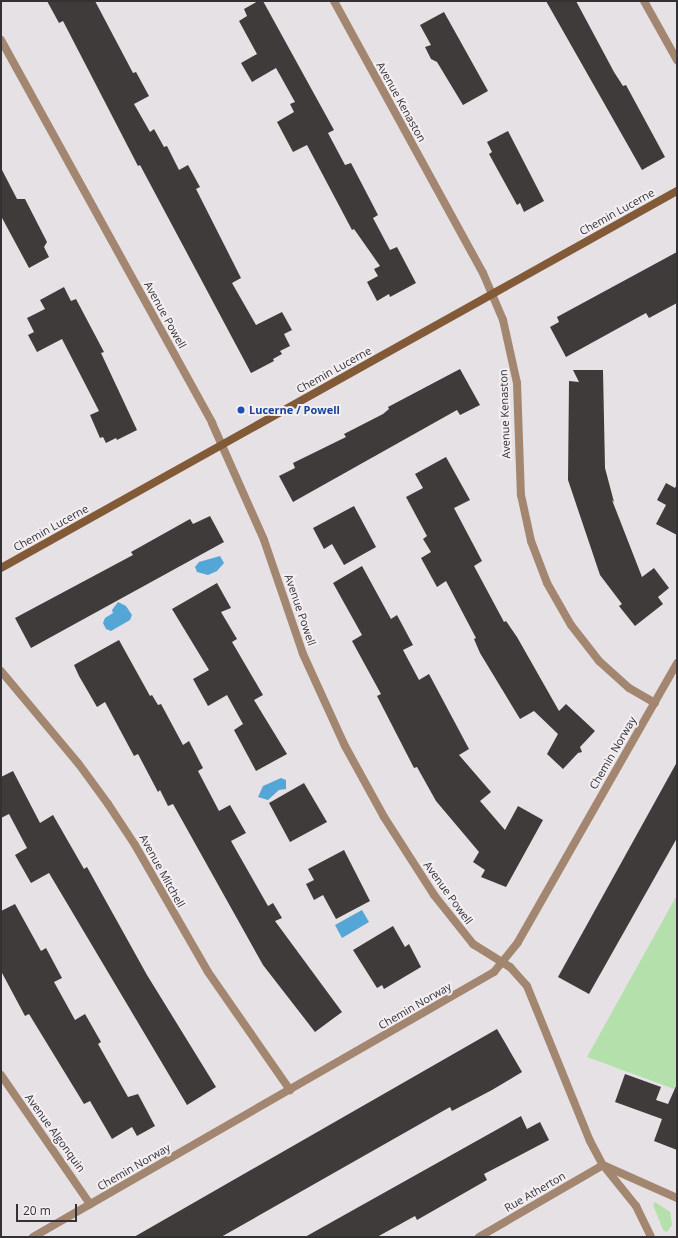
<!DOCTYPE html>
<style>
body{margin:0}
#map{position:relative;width:678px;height:1238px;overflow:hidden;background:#e5e1e4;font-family:"Open Sans",sans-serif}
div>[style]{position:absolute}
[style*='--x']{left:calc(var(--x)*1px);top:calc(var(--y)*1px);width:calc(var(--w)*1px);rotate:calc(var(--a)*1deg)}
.green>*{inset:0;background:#b4e1ab}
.water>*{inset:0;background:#53a6d6}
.building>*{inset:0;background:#3f3b3a}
.minor>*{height:8px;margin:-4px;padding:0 4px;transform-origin:4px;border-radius:4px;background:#a38670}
.secondary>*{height:8px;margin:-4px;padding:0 4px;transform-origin:4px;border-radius:4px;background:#835a38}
.dots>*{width:11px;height:11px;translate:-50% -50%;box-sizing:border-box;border:2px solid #f2eef2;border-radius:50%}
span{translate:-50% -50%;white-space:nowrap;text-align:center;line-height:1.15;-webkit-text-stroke:4px #f2eef2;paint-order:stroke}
.street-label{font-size:11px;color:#333133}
.transit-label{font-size:11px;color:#164399;font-weight:700}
.left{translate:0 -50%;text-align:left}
.frame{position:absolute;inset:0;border:2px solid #333133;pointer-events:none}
.scale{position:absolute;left:16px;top:1204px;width:61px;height:18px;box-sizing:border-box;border:2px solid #333133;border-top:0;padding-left:5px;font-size:12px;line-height:14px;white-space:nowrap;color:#333133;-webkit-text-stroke:3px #f2eef2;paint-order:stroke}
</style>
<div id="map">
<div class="green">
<div style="clip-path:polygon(677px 895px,677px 1090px,587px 1057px)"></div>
<div style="clip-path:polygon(655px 1202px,670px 1212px,672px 1225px,667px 1232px,663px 1230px,653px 1205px)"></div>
</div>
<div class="water">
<div style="clip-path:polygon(220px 556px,224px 563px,217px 571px,208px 575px,197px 572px,195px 567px,199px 562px)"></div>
<div style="clip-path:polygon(118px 602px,126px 606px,132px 615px,130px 620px,111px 631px,106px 629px,103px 623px,105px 618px,113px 613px,112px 610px)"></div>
<div style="clip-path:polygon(281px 778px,286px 780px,286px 789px,279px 790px,268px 800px,258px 797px,263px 786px)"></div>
<div style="clip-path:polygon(362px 910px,369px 922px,342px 938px,335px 925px)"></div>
</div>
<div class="building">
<div style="clip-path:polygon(47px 1px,95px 1px,133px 73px,136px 72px,149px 96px,134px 104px,150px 132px,154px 129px,164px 147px,167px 146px,179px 170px,188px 165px,200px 187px,196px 189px,241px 278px,232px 283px,256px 325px,282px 312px,292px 330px,284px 334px,290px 346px,280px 351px,282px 354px,273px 359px,274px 361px,251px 373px,140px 165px,138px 166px,63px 21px,59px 23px)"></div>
<div style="clip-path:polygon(258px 1px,263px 1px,334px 130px,328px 133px,345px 165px,351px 163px,378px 215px,373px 218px,390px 250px,397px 247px,416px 283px,390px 297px,389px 294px,377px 301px,367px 282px,378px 276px,374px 269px,380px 266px,354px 229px,352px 230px,307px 145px,293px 152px,277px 122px,294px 112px,290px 104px,295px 102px,276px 68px,252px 82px,241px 63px,257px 54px,239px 21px,247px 16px,244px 9px)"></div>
<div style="clip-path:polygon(546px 1px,576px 1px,614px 72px,623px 86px,626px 85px,665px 157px,642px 170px)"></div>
<div style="clip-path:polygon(444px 12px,488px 91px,463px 105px,437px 62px,431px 59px,425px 47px,431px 45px,420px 25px)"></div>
<div style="clip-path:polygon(508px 131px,544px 201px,524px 212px,520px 203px,517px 205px,489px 154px,492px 152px,487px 142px)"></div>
<div style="clip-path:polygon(1px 168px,17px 199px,25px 199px,47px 242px,44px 247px,49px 257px,29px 268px,1px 216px)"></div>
<div style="clip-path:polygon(677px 252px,677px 303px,649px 318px,646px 313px,566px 357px,550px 327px,559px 322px,557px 317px)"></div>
<div style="clip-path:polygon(64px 287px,71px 301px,76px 299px,104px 352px,101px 353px,137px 430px,117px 440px,116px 438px,106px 443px,103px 437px,100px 438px,90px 415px,99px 411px,62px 339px,37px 352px,28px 335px,34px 332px,27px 318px,45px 309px,40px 300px)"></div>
<div style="clip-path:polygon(460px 369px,480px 405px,460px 415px,457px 410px,293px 502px,279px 476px,295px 468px,293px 463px,346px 437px,344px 434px,383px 414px,389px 409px,388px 407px)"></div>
<div style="clip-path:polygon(573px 370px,603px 370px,605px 468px,614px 502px,612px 500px,642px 577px,654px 568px,669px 588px,658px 597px,663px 604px,635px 626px,619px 606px,622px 604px,600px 575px,568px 480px,569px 381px,579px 382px)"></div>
<div style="clip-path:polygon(446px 457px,470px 500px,454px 508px,482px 561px,474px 566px,504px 622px,506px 621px,517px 637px,559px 711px,566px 704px,595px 731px,580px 747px,582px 752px,578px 753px,563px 769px,547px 754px,558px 734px,534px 711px,520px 719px,480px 653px,474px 639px,476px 638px,446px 581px,437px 587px,421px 558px,431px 552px,423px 539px,427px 536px,406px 497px,423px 488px,415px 474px)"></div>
<div style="clip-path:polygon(666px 483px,675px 488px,677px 484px,677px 535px,656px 524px,666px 505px,657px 500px)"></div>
<div style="clip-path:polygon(354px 506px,376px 547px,344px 565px,332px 544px,324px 549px,313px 528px)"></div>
<div style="clip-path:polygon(210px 516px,224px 542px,31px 648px,15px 618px,133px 555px,131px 552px,190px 519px,193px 524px)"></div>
<div style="clip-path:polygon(362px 566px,391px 619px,397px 615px,413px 645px,403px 650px,419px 680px,429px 674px,469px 749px,459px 755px,491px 792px,480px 801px,505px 830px,518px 806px,543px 820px,506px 887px,481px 877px,485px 870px,473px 862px,479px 852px,436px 801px,417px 767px,414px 768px,377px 696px,381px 694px,352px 641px,362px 635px,333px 583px)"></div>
<div style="clip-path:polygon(217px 583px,231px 608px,221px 612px,237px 639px,232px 642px,263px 695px,254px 700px,287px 754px,256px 771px,234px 730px,243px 724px,227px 695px,208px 706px,193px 679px,209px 670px,172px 609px)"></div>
<div style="clip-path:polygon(119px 640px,150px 696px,152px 695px,158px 705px,161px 704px,183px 745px,189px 741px,203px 768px,198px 771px,219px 811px,230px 805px,246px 833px,231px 841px,268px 906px,273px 903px,282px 918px,275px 921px,342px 1012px,315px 1032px,263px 965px,173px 804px,168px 806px,160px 790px,158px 792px,138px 754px,134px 756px,105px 702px,97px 707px,79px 676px,74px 665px)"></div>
<div style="clip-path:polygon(677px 762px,677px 838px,589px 994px,558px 977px)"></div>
<div style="clip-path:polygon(13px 771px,40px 823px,53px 815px,84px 869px,87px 867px,147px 975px,216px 1087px,187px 1105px,49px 873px,31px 883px,15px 855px,27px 848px,9px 814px,1px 818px,1px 777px)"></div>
<div style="clip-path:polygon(304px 783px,327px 822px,290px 842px,269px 803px)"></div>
<div style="clip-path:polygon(344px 850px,370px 901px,336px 919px,323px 895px,314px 900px,306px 884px,314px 880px,308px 869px)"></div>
<div style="clip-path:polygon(15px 904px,41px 951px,46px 948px,62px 978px,54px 982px,75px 1020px,85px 1014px,101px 1042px,98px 1044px,128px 1097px,138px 1094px,155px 1126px,137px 1136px,132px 1127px,112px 1139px,90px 1101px,84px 1104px,29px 1014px,25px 1016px,1px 971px,1px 911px)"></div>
<div style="clip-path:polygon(393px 926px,405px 947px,409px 944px,421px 967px,384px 989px,382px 985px,377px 988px,353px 950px)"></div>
<div style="clip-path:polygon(497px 1029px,522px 1072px,492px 1090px,452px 1111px,450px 1107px,221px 1237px,134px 1237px)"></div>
<div style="clip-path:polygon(625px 1074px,661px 1087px,656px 1100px,668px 1104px,677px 1084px,677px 1150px,654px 1141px,662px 1119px,615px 1102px)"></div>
<div style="clip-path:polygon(521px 1116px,527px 1129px,540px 1122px,549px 1140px,484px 1174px,487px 1180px,417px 1220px,415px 1216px,377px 1237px,305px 1237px)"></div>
</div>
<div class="minor">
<div style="--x:334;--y:1;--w:310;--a:61.3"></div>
<div style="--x:483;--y:273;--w:51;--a:66.9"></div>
<div style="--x:503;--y:320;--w:65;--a:77.5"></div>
<div style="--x:517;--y:383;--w:112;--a:88"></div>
<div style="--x:521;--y:495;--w:47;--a:77.7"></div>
<div style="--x:531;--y:541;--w:45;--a:69.1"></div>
<div style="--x:547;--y:583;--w:48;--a:60.3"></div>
<div style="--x:571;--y:625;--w:46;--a:52.1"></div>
<div style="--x:599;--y:661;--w:40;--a:42"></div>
<div style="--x:629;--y:688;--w:30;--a:30"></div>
<div style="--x:644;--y:1;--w:68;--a:60.8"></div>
<div style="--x:1;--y:40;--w:437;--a:61.1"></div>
<div style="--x:212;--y:423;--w:128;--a:66"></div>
<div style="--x:264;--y:540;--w:120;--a:71.1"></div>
<div style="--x:303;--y:654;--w:101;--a:65.5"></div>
<div style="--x:345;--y:746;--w:81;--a:61.2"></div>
<div style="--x:384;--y:817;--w:93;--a:57.3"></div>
<div style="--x:434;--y:895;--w:63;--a:51.5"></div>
<div style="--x:473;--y:944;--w:44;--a:31.9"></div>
<div style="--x:510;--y:967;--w:25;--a:48"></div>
<div style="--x:527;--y:986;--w:167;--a:67.9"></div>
<div style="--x:590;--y:1141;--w:27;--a:62"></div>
<div style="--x:603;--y:1165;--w:53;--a:51.2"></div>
<div style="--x:636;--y:1206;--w:34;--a:64"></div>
<div style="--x:1;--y:671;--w:120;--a:50.1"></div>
<div style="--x:78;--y:763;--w:51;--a:53.8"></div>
<div style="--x:108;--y:804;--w:49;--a:56.6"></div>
<div style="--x:135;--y:845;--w:146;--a:60.1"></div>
<div style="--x:208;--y:972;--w:144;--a:55.2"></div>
<div style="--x:1;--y:1075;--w:157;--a:55.4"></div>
<div style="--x:605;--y:1166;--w:79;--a:24"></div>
<div style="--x:33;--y:1237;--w:532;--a:-29.89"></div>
<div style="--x:494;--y:972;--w:38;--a:-51"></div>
<div style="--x:518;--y:942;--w:321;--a:-60.3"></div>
<div style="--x:479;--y:1237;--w:143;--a:-30.1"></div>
</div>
<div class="secondary">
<div style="--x:1;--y:568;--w:774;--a:-29.15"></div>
</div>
<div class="dots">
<div style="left:241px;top:410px;background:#1a4fb4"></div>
</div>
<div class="street-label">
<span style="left:401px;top:102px;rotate:61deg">Avenue Kenaston</span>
<span style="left:617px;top:212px;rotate:-29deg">Chemin Lucerne</span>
<span style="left:165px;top:315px;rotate:61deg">Avenue Powell</span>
<span style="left:334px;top:370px;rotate:-29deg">Chemin Lucerne</span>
<span style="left:505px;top:414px;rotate:-92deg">Avenue Kenaston</span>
<span style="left:51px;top:528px;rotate:-29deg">Chemin Lucerne</span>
<span style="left:300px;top:610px;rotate:71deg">Avenue Powell</span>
<span style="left:613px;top:753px;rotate:-60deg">Chemin Norway</span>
<span style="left:162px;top:871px;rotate:61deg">Avenue Mitchell</span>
<span style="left:448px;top:893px;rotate:54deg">Avenue Powell</span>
<span style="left:415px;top:1006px;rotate:-30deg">Chemin Norway</span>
<span style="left:55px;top:1133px;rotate:54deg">Avenue Algonquin</span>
<span style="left:134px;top:1167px;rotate:-30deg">Chemin Norway</span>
<span style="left:535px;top:1192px;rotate:-30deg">Rue Atherton</span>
</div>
<div class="transit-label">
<span class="left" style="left:249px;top:410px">Lucerne / Powell</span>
</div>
<div class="frame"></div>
<div class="scale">20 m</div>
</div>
